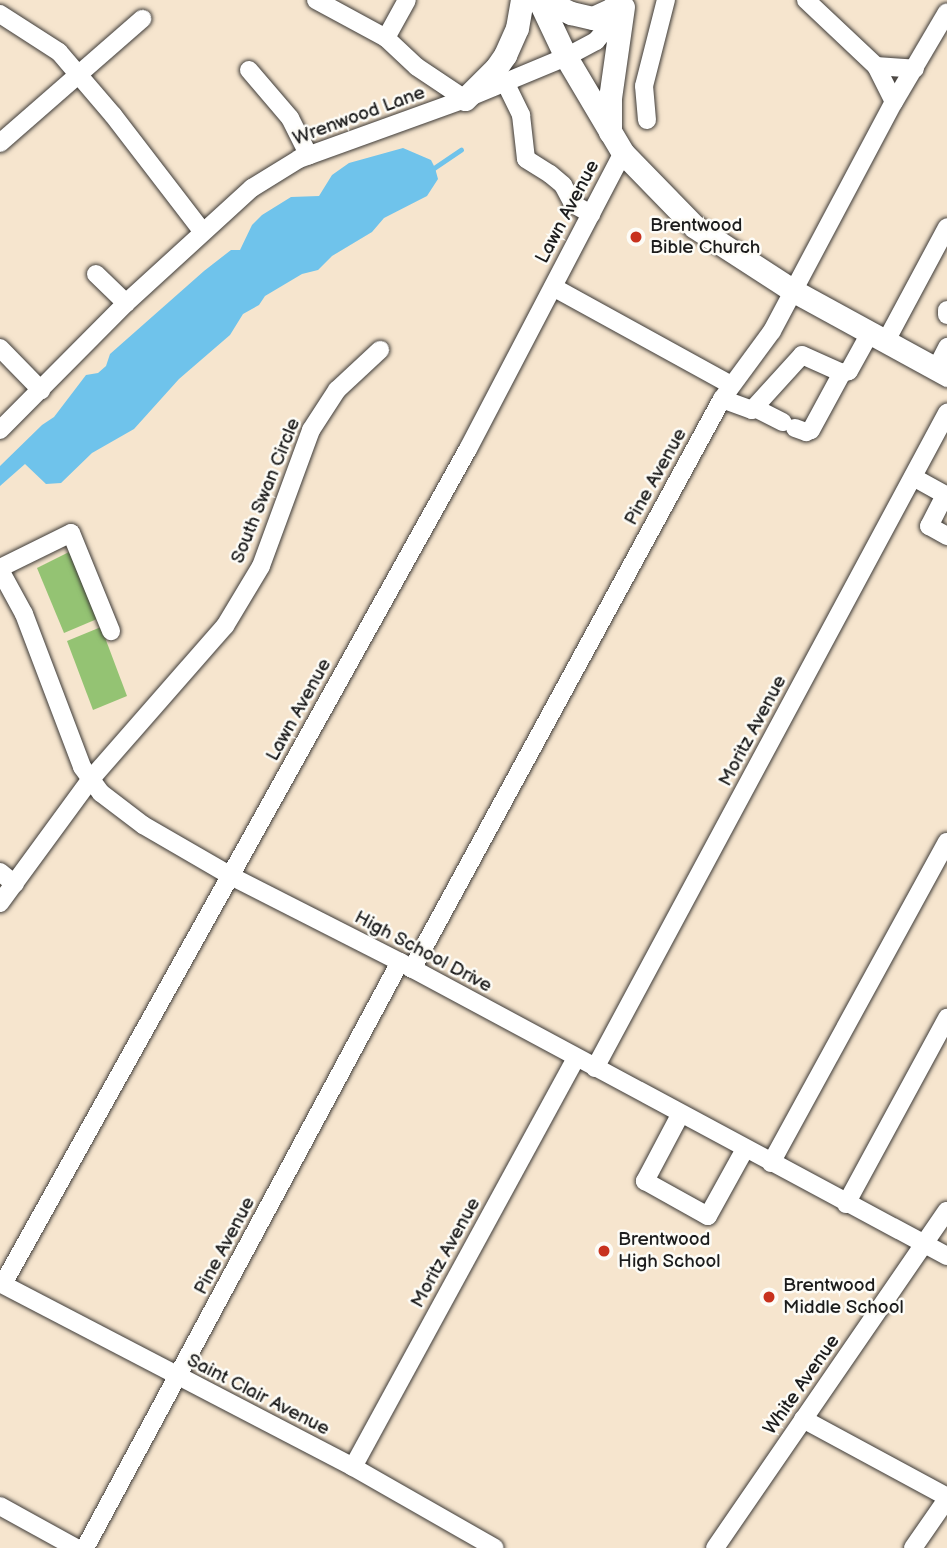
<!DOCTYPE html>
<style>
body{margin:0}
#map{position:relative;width:947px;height:1548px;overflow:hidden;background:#f6e5ce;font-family:"Balsamiq Sans",sans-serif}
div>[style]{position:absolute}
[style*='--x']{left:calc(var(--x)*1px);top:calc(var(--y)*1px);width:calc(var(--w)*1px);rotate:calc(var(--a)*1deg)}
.green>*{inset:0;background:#94c373}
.water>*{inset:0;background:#6fc3eb}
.stream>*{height:4.5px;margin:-2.25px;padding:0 2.25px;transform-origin:2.25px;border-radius:2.25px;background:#6fc3eb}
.roads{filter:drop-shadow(0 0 2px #3d3a37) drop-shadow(0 0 2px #3d3a37)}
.minor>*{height:18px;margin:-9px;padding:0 9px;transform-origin:9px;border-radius:9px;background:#fff}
.major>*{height:23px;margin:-11.5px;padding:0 11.5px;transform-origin:11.5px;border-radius:11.5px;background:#fff}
.dots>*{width:19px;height:19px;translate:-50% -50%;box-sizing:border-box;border:4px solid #fdfcf7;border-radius:50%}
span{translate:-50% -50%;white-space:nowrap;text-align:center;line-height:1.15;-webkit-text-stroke:5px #fdfcf7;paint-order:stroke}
.street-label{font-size:19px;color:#1c1c1c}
.poi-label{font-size:19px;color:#1c1c1c}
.left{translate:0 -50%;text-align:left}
</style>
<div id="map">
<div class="green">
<div style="clip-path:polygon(69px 552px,97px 619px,64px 633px,37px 568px)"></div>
<div style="clip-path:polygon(101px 627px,127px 696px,93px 710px,67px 641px)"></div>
</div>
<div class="water">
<div style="clip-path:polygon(403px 148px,431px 160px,435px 168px,438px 179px,427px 196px,384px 218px,372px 232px,332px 256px,318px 270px,302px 274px,265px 296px,259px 305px,243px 314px,230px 335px,179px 379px,134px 429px,92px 453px,61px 483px,46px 484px,25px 464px,0 486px,0 466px,42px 425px,54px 417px,86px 375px,98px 373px,106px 366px,110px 354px,204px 271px,231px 250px,240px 250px,252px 225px,262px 215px,291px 197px,319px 196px,332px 175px,349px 163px)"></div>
</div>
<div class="stream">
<div style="--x:431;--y:170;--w:36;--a:-34"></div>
</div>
<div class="roads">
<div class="minor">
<div style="--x:316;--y:0;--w:80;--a:28.5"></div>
<div style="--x:386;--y:38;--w:42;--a:43.1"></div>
<div style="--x:417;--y:67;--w:58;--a:33.7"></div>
<div style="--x:806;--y:0;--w:96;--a:43.3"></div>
<div style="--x:876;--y:66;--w:40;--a:63.4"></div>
<div style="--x:0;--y:14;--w:70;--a:32.8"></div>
<div style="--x:59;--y:52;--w:83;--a:49.4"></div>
<div style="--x:113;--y:115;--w:146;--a:52.5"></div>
<div style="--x:386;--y:38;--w:43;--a:-61.1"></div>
<div style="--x:876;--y:66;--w:39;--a:4"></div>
<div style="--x:249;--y:70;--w:63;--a:49.5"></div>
<div style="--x:290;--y:118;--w:42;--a:63.4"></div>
<div style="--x:505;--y:82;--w:37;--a:64"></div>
<div style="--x:521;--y:115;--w:44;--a:83.5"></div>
<div style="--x:526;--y:159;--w:28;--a:32"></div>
<div style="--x:550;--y:174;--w:17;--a:40"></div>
<div style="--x:563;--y:185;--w:21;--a:62"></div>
<div style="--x:573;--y:204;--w:21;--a:29"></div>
<div style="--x:647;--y:120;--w:34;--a:-95"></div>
<div style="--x:644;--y:86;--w:89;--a:-75.7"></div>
<div style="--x:0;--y:143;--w:189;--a:-41.1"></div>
<div style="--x:96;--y:274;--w:42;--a:44"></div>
<div style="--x:553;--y:287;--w:203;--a:28.8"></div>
<div style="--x:947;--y:310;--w:5;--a:90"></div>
<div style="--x:886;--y:341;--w:129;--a:-61.8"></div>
<div style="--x:0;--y:348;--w:59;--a:45.7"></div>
<div style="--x:936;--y:369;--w:25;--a:-63"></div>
<div style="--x:722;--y:399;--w:32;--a:20"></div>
<div style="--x:752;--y:410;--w:74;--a:-47.7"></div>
<div style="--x:802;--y:355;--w:44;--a:24.2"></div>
<div style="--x:755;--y:408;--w:31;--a:27"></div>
<div style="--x:795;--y:428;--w:12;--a:20"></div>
<div style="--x:806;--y:432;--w:5;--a:-22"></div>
<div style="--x:811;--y:430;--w:65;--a:-61.5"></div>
<div style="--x:842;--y:373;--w:7;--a:-16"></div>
<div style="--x:849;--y:371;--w:43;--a:-61.1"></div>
<div style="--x:0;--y:430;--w:179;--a:-45.2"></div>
<div style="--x:126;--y:303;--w:171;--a:-42.4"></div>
<div style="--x:252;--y:188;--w:55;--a:-31.7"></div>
<div style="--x:299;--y:159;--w:177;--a:-19.9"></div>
<div style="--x:465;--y:99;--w:109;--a:-22.6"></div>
<div style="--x:566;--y:57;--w:34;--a:-28"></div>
<div style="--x:596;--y:41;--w:38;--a:-50"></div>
<div style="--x:913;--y:477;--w:39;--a:29"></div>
<div style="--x:945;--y:495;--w:35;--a:117"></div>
<div style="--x:929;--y:526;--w:21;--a:29"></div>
<div style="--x:0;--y:568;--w:79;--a:-26.2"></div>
<div style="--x:71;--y:533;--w:106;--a:67.8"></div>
<div style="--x:0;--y:570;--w:50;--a:61.4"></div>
<div style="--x:24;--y:614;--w:164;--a:69.2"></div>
<div style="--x:82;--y:767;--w:32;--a:54"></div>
<div style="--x:101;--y:793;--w:53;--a:37.3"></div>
<div style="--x:143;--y:825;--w:102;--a:30.1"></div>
<div style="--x:231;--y:876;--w:190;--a:27"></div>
<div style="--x:400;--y:962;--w:621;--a:28.26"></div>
<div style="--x:0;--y:872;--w:19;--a:39"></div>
<div style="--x:0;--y:903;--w:152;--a:-53.8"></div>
<div style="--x:90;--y:780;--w:205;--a:-48.8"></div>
<div style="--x:225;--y:626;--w:70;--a:-59"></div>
<div style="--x:261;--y:566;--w:145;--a:-69.8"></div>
<div style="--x:311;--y:430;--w:48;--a:-57"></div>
<div style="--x:337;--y:390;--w:59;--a:-42.9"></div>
<div style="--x:412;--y:969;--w:649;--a:-61.46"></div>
<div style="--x:722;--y:399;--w:84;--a:-53.7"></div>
<div style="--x:772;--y:331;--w:259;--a:-62"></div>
<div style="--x:894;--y:102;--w:104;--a:-59.5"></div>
<div style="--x:595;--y:1068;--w:744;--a:-61.75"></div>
<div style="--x:680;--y:1115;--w:75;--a:117.9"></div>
<div style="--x:645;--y:1181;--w:72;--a:29.1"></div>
<div style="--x:708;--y:1216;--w:77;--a:-61.1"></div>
<div style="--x:771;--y:1163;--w:366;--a:-61.3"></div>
<div style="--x:846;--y:1204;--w:212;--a:-61.5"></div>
<div style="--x:0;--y:1283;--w:398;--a:27.5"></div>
<div style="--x:353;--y:1467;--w:163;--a:29.7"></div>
<div style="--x:3;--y:1284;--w:956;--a:-60.89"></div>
<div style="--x:468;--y:449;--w:334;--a:-62.4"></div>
<div style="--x:803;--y:1419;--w:164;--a:28.4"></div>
<div style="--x:353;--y:1467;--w:466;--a:-61.4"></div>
<div style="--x:0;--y:1506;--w:87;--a:28.9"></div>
<div style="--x:85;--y:1548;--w:665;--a:-61.74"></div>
<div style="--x:715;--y:1548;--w:409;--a:-55.5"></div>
<div style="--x:913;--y:1548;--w:60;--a:-55.2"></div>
</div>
<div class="major">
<div style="--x:539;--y:0;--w:63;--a:64.7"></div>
<div style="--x:566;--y:57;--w:112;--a:59.3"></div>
<div style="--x:623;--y:153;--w:103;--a:45.8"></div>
<div style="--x:695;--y:227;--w:116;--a:33"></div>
<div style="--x:792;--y:290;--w:177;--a:28.7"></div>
<div style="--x:544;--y:0;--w:30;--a:26"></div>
<div style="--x:571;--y:13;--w:23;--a:13"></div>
<div style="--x:593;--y:18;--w:21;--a:-25"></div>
<div style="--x:612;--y:9;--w:12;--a:-48"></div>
<div style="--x:465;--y:99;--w:44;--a:-45"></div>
<div style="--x:496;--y:68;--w:16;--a:-55"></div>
<div style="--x:505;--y:55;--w:30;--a:-66"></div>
<div style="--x:517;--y:28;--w:28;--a:-80"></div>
<div style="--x:610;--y:132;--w:34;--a:-90"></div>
<div style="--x:610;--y:98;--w:92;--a:-81.9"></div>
</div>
</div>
<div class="dots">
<div style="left:636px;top:237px;background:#c8321e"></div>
<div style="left:604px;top:1251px;background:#c8321e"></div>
<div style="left:769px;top:1297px;background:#c8321e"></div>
</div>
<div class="street-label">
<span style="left:359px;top:116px;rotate:-20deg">Wrenwood Lane</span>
<span style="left:568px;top:212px;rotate:-62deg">Lawn Avenue</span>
<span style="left:656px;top:477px;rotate:-61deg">Pine Avenue</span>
<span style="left:266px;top:491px;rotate:-68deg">South Swan Circle</span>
<span style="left:299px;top:710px;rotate:-61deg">Lawn Avenue</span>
<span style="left:753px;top:731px;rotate:-62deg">Moritz Avenue</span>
<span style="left:423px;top:952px;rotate:28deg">High School Drive</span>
<span style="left:225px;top:1246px;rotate:-62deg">Pine Avenue</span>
<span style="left:446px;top:1253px;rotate:-61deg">Moritz Avenue</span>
<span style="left:802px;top:1385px;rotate:-55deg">White Avenue</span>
<span style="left:258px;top:1395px;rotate:27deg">Saint Clair Avenue</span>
</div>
<div class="poi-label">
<span class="left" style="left:650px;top:237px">Brentwood<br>Bible Church</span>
<span class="left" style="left:618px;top:1251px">Brentwood<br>High School</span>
<span class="left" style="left:783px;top:1297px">Brentwood<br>Middle School</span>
</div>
</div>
